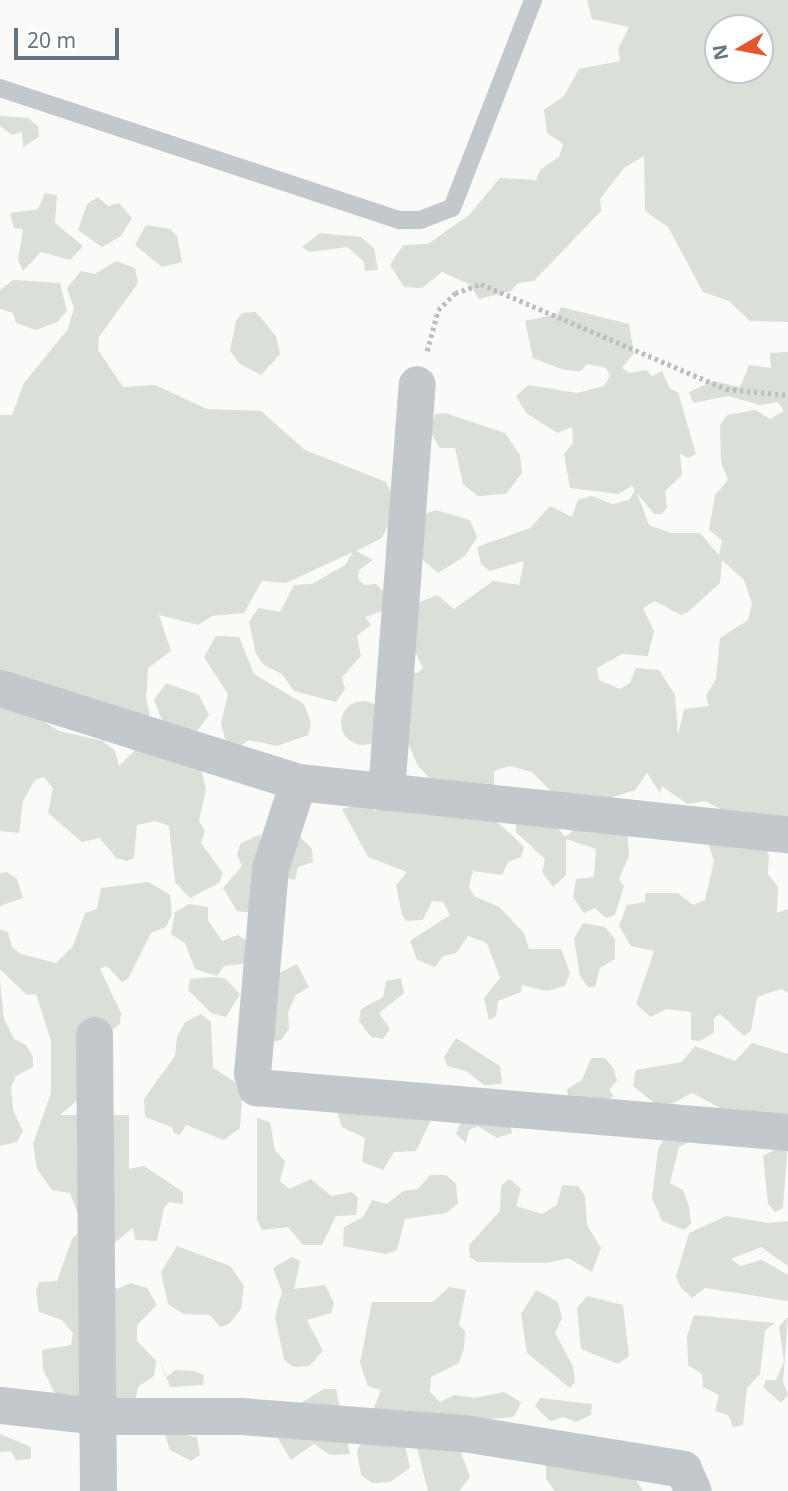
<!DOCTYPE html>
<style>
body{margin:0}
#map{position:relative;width:788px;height:1491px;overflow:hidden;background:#fafaf8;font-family:"Noto Sans",sans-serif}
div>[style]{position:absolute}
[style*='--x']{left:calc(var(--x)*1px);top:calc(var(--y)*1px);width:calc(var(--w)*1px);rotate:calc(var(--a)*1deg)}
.green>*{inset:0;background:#dadfd7}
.round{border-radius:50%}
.path>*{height:4.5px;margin-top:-2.25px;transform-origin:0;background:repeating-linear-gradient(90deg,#bbbfc2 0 3.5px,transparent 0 7px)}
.service>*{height:18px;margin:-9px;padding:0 9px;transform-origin:9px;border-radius:9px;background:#c3c8cc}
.minor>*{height:37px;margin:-18.5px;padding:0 18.5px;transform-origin:18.5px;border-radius:18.5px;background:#c3c8cc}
span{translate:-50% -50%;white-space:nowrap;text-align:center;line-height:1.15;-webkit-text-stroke:7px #fff;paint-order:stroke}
.north{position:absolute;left:704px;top:14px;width:70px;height:70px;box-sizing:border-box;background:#fff;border:2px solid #c1c8cd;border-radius:50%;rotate:260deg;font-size:19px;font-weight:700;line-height:28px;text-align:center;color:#657683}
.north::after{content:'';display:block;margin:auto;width:24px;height:32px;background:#e4572e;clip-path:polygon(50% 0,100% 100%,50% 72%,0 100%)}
.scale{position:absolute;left:14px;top:28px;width:105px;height:32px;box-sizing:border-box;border:4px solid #657683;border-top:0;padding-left:9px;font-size:21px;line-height:24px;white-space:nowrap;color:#657683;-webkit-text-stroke:5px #fff;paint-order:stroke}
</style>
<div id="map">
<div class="green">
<div style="clip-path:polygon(evenodd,587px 0,788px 0,788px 322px,750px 321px,729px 301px,703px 292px,668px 227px,645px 211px,644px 156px,624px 168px,600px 199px,601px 211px,534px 281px,518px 283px,511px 291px,479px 299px,469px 284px,442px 272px,422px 288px,404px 287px,390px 265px,403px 245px,428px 244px,469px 215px,500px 178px,536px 180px,540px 170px,559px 157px,563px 144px,547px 133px,544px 110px,564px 96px,579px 69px,620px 61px,618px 49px,629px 27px,592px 19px,587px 0,718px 28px,760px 28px,760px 70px,718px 70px,718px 28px)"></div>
<div style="clip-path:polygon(0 116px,28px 118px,38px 126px,39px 137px,23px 147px,22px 132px,12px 135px,0 126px)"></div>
<div style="clip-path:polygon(45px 193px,57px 195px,55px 223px,83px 246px,70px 260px,41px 252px,23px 271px,18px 260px,23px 229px,14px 228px,10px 213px,38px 209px)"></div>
<div style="clip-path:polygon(98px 197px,108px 206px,119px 203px,132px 218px,121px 236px,102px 247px,78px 230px,87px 204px)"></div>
<div style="clip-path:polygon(146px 225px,170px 229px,177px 236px,182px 262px,162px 267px,135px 245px)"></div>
<div style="clip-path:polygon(320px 233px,361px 237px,374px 248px,378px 270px,365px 271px,364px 262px,348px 247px,309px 252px,302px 247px)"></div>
<div style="clip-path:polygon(116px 261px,135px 268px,138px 283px,99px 337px,98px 350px,123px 387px,155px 385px,207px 409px,261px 411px,305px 450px,386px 482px,397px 505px,382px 538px,356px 551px,373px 560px,359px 570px,358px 579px,364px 585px,376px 584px,387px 595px,388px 609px,365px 617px,371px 625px,357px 636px,361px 656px,342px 677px,345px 689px,336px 702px,294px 691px,282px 674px,264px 665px,256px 654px,249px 622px,258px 608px,280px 612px,294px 585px,312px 584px,345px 565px,353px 552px,286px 583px,262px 581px,244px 613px,212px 616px,198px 625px,159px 615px,171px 651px,148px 668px,146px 699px,152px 725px,0 675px,0 415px,12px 415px,24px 383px,68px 329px,74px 308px,67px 288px,81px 271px,95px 274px)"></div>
<div style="clip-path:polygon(13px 280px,60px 283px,67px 311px,57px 322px,36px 330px,16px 323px,13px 313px,0 309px,0 290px)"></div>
<div style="clip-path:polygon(evenodd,561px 307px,629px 324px,634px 353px,622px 368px,630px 373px,646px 370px,652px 376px,662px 371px,670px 389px,678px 392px,696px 454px,688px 458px,680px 454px,682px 475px,665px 491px,667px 507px,662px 514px,654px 514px,637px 493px,649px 525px,671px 533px,700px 533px,719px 555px,722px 540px,709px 530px,715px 495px,728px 480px,721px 462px,720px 425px,727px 415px,756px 410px,770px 419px,784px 411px,778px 402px,760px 405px,728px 396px,693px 403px,689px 392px,713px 381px,740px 387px,749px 365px,771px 368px,770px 353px,788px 352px,788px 843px,705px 801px,687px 804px,662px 786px,660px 793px,647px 773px,635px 790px,607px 799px,554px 794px,532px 772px,510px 766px,494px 771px,494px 786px,434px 783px,418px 766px,404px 734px,398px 669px,417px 673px,423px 668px,409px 640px,410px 606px,437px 595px,454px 609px,493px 581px,519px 585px,524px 561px,490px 571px,481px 564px,477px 547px,530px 528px,550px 506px,572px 517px,578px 500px,592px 496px,612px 504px,629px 500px,635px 490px,632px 486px,618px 494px,570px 488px,564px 454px,573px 443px,572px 427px,557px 433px,526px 413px,516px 396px,528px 385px,577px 393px,604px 386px,610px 376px,606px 368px,587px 364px,581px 371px,564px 370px,533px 358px,525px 321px,558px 314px,561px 307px,722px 560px,744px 580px,752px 603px,748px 620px,720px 638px,716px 679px,706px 696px,709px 706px,684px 709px,678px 735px,675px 695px,659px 670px,636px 668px,630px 683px,620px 689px,599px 680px,597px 668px,622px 654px,648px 656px,654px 631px,643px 608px,655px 601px,681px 615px,688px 612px,720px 583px,722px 560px)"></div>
<div style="clip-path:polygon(256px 312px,276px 336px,280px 354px,261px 375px,240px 364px,230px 351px,236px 321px,242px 313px)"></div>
<div style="clip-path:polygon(445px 413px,505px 433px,520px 455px,522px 473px,506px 494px,478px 496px,463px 484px,455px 448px,440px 448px,430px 432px,435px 414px)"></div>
<div style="clip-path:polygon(436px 510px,470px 520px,477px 537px,465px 556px,438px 573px,421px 558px,425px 514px)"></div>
<div style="clip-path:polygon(216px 636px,239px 637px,254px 674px,304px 704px,311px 723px,308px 735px,277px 746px,249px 740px,238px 747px,225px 739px,221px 723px,228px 694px,204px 657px)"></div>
<div style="clip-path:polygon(166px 683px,199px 695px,209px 715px,197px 731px,163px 723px,154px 700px)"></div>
<div style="clip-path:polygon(0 695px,59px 731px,103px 741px,115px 751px,119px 766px,136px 749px,199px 762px,206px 789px,199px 821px,205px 831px,201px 843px,223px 873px,219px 883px,190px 898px,175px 882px,169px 826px,156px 821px,137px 825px,134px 858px,127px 861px,116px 858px,100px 838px,82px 842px,48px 813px,53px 788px,44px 777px,35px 780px,23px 801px,19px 833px,0 831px)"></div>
<div class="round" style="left:341px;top:701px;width:44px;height:44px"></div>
<div style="clip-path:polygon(366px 802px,375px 811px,381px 803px,493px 819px,513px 836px,524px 847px,521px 857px,508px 862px,502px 875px,473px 871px,469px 887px,474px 896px,499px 907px,524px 933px,529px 949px,561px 949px,570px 973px,565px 986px,547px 991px,522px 985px,521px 992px,498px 1001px,496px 1016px,489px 1020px,484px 998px,500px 978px,487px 943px,468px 936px,456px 953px,443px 956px,435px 967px,417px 960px,410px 941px,450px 915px,443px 902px,432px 901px,423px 920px,407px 921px,402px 915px,396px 885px,407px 872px,368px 857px,342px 809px)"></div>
<div style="clip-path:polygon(516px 819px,557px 827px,565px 837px,575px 829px,627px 832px,629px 856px,619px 879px,624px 886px,615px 915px,606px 918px,595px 908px,584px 913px,573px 897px,576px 879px,594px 877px,596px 849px,566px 839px,566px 875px,553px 887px,542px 872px,545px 859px,516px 832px)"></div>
<div style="clip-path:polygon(261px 834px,256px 913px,237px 911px,223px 888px,242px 866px,237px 854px,241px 843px)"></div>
<div style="clip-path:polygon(299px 836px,312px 849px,313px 862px,298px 867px,295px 880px,270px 875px)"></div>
<div style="clip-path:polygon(708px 843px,758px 844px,769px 854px,768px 874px,778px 887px,777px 913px,788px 909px,788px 993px,781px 989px,757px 997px,751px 1031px,744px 1036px,720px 1014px,714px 1018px,714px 1033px,700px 1041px,691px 1040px,691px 1012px,666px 1009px,651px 1017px,636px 1004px,654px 951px,631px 946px,619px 926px,627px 905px,645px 902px,645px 893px,678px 893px,693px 905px,705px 900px,714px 861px)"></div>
<div style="clip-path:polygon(7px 872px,17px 879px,23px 898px,0 906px,0 873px)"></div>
<div style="clip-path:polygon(149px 882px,170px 895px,172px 914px,166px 927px,151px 933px,128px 979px,122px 982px,107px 966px,100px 969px,121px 1013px,120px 1024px,113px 1029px,112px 1049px,82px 1096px,60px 1115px,129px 1115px,129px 1169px,144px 1166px,183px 1192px,183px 1204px,169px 1202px,164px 1208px,157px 1241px,135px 1240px,133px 1228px,113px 1244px,106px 1280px,117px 1289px,131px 1283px,147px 1288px,157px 1305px,137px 1325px,137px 1341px,156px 1361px,154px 1376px,138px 1387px,134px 1408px,66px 1400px,54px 1392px,43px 1369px,42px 1350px,71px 1345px,73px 1333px,62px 1320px,39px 1312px,36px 1291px,39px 1282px,57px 1281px,72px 1239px,83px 1228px,70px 1193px,52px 1190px,37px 1169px,33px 1144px,51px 1093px,51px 1041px,36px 994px,27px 995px,0 969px,0 929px,8px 932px,12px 947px,21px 954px,56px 963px,73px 946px,85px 913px,97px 909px,101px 888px)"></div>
<div style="clip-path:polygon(189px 904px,208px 907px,208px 920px,222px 941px,237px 935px,248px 941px,249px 963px,224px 966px,217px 976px,195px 969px,185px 943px,171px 934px,175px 912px)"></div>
<div style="clip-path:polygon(583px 923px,605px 927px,615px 939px,615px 959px,600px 968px,595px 987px,588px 987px,580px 976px,574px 939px)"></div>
<div style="clip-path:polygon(297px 964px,309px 987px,296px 995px,288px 1012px,289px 1029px,281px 1040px,270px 1042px,277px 974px)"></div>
<div style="clip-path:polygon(213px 977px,225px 978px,240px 994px,226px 1017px,211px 1013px,188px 990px,190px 979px)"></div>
<div style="clip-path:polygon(401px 978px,404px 993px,379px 1013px,390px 1029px,383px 1039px,371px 1037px,359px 1021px,361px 1009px,383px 997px,386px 981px)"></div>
<div style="clip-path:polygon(0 980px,4px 1019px,14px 1039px,26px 1045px,33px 1057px,33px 1067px,16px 1076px,11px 1087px,13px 1110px,23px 1131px,17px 1142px,0 1146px)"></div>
<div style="clip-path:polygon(201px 1014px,211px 1022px,213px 1068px,235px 1082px,242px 1098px,240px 1128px,224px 1140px,186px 1125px,180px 1135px,174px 1133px,172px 1127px,145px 1117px,144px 1099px,175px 1056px,177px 1037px,185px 1022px)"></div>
<div style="clip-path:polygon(456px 1038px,500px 1066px,502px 1084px,484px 1085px,466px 1071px,447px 1066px,444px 1057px)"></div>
<div style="clip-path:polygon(752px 1043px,788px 1054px,788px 1116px,726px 1111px,692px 1093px,668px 1106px,657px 1105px,633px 1086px,636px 1070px,682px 1062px,695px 1046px,735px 1061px)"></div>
<div style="clip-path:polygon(591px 1058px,605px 1058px,614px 1069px,617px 1081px,609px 1090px,614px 1096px,601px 1103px,569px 1100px,567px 1089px,582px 1080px)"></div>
<div style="clip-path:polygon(426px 1108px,430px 1122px,416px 1151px,394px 1152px,383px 1170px,362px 1162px,365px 1138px,342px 1127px,337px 1112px)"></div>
<div style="clip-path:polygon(257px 1118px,270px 1122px,275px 1150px,285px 1161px,280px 1181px,289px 1189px,311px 1179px,331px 1196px,352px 1192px,358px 1198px,356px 1215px,336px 1216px,322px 1245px,303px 1245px,288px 1227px,262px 1230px,257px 1220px)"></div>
<div style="clip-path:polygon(461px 1121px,510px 1125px,512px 1133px,497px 1138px,478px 1126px,469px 1130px,466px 1143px,456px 1134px)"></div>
<div style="clip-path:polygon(671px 1129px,694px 1140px,679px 1147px,670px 1183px,683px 1190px,689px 1206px,691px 1224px,684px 1230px,662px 1221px,652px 1198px,658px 1149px)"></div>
<div style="clip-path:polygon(788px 1142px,783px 1208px,775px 1212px,768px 1204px,763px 1156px)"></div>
<div style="clip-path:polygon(430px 1175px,446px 1175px,456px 1184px,458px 1204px,446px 1213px,405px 1219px,397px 1250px,386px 1254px,343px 1246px,344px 1227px,363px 1217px,372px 1200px,387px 1204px,403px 1191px,418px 1189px)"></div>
<div style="clip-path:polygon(509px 1179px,521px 1189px,516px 1206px,542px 1214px,557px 1205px,562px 1185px,578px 1186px,585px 1196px,587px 1225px,601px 1248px,592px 1272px,568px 1258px,546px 1263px,477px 1262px,470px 1257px,469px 1245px,500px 1211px,501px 1186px)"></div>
<div style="clip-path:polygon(726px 1216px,768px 1223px,788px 1221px,788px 1266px,761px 1247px,731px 1259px,740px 1266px,762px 1260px,788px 1275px,788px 1301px,705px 1288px,692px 1298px,681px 1288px,676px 1277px,689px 1233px)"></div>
<div style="clip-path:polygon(177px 1246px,230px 1266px,244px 1286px,241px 1309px,229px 1324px,220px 1327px,210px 1315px,184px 1314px,168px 1304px,161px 1272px)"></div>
<div style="clip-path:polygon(292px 1257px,300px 1261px,294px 1289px,325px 1285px,334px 1303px,331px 1313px,307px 1320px,323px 1351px,309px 1366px,293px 1367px,284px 1359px,275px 1317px,282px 1292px,273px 1268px)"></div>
<div style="clip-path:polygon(449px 1287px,466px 1290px,459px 1325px,465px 1331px,464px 1348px,459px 1363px,431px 1377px,430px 1392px,440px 1402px,454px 1395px,475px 1398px,504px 1392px,521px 1402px,518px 1410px,513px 1417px,479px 1420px,459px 1447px,470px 1477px,459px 1491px,428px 1491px,416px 1444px,403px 1436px,410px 1468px,390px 1482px,372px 1483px,361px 1475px,357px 1452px,381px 1390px,368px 1386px,360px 1363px,372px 1302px,433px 1302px)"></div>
<div style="clip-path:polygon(536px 1290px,558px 1302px,562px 1318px,555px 1333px,573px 1366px,575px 1382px,570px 1388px,527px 1353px,521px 1314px)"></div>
<div style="clip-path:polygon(587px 1296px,623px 1305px,629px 1356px,618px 1364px,581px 1349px,577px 1308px)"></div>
<div style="clip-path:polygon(694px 1315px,775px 1323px,765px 1330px,760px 1374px,747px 1388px,743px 1425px,733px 1427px,728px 1415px,715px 1411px,719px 1395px,703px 1387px,702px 1374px,688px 1365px,687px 1336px)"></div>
<div style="clip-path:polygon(788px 1317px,783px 1382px,788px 1395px,781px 1403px,763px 1387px,766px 1380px,776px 1380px,784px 1361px,779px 1326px)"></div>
<div style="clip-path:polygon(160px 1361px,167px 1377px,175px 1370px,194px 1371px,204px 1375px,203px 1385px,170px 1387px)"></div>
<div style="clip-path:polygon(324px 1389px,336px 1389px,350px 1454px,330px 1455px,314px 1444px,291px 1460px,276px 1435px,302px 1402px)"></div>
<div style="clip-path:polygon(540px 1398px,592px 1404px,591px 1415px,576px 1422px,564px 1417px,550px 1421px,535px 1406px)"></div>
<div style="clip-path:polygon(164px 1432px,197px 1437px,200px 1455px,191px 1461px,170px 1450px)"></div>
<div style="clip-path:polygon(0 1434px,31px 1447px,31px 1459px,16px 1460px,11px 1451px,0 1452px)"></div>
<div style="clip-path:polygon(546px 1462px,633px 1475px,643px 1491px,555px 1491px,546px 1479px)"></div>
</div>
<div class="path">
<div style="--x:427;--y:351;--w:42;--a:-75"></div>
<div style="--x:438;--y:310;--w:24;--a:-45"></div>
<div style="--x:455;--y:293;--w:28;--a:-19"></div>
<div style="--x:481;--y:284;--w:267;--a:23.2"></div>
<div style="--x:726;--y:389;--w:62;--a:5.5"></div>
</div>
<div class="service">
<div style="--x:0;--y:88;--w:421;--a:18.3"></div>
<div style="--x:400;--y:220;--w:20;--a:0"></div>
<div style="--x:420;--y:220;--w:34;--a:-21"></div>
<div style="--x:452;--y:208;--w:223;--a:-68.7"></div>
</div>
<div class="minor">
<div style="--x:0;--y:688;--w:312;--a:17.5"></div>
<div style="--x:298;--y:782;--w:493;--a:6.1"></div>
<div style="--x:298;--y:782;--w:90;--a:108"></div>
<div style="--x:270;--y:868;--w:206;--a:95"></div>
<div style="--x:252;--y:1073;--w:15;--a:74"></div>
<div style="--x:256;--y:1087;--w:534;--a:4.83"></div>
<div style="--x:386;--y:792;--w:409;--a:-85.7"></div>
<div style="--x:94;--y:1035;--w:456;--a:89.5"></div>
<div style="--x:0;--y:1405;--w:97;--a:6.5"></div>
<div style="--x:96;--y:1416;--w:145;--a:0"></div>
<div style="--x:241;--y:1416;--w:224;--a:4.4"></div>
<div style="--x:464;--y:1433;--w:222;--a:9.3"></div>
<div style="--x:683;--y:1469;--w:24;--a:66"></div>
</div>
<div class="north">N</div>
<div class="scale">20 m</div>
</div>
